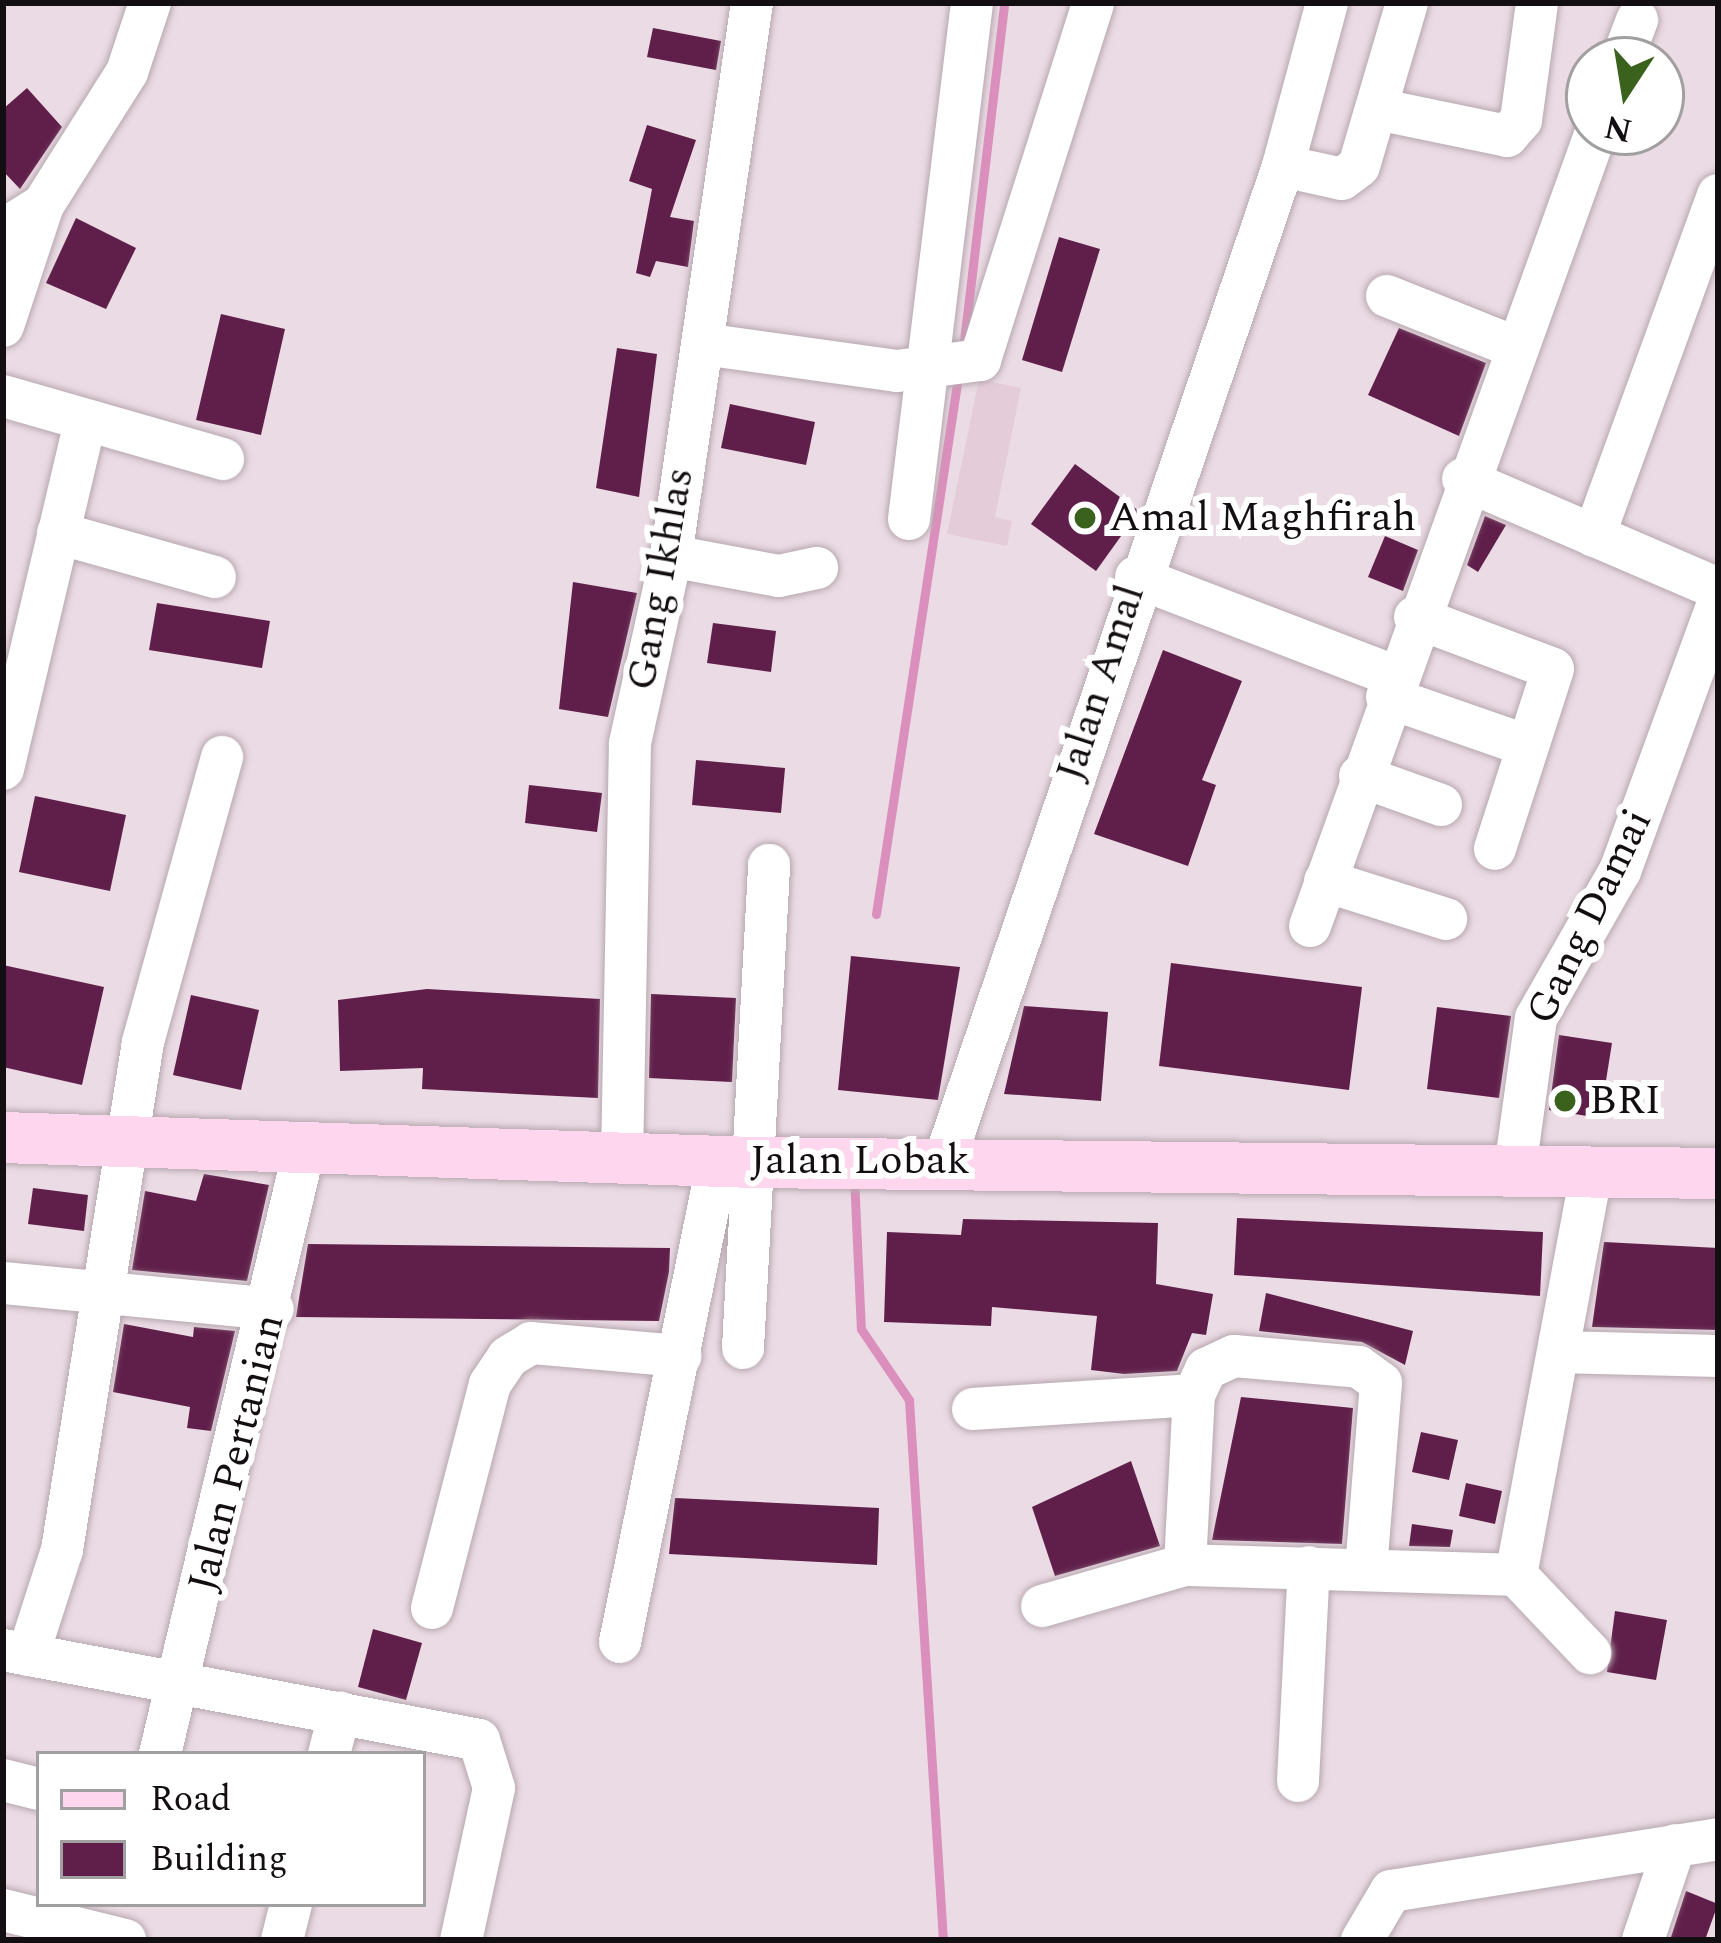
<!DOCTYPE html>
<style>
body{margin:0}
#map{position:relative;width:1721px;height:1943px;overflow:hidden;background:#ebdbe4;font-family:Spectral,serif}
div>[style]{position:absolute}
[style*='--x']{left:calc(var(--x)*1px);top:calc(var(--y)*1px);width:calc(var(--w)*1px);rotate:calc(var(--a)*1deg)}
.built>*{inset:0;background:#e4cdd9}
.stream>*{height:9px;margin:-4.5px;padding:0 4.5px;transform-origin:4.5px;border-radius:4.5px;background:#db8fbc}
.building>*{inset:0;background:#601f4a}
.roads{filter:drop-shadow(0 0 3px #b7a8b0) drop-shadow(0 0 3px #b7a8b0)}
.minor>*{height:42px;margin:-21px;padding:0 21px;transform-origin:21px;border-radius:21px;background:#fff}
.major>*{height:51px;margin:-25.5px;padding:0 25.5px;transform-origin:25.5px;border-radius:25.5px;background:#fed6ed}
.dots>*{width:33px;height:33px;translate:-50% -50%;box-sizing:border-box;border:6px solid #fff;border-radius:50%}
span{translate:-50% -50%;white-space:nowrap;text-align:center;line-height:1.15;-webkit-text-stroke:12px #fff;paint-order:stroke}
.poi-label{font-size:42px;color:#130e11}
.left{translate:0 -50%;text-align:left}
.street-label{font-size:42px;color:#130e11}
.frame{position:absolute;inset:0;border:6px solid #130e11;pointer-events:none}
.legend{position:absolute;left:36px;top:1751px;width:390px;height:156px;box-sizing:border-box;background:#fff;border:3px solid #a19fa0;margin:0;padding:15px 21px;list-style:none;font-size:36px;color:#130e11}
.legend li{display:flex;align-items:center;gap:24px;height:60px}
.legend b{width:60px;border:3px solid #a19fa0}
.north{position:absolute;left:1565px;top:36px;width:120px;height:120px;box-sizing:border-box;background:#fff;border:3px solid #a19fa0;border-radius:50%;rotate:192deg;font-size:33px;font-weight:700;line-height:48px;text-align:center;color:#130e11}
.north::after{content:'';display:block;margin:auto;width:42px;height:54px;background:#3b621d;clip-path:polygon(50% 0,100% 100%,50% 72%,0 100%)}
</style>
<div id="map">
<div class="built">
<div style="clip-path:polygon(979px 379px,1021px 388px,995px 517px,1012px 521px,1007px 546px,947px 534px)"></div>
</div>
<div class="stream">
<div style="--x:963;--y:349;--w:348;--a:-83.2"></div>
<div style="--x:876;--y:914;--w:543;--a:-81.32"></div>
<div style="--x:854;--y:1177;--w:152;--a:87.4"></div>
<div style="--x:861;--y:1329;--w:86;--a:55.9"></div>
<div style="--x:909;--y:1400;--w:541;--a:86.4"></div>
</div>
<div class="building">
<div style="clip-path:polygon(653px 28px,721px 41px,716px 70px,647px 57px)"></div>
<div style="clip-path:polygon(27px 88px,62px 127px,20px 189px,3px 171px,3px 109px)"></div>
<div style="clip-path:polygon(647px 125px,696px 140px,670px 217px,694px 221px,688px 267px,656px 261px,650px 277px,636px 273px,652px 189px,629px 181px)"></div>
<div style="clip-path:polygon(76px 218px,136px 248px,106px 309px,46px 283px)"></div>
<div style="clip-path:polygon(1059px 237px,1100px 249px,1062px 372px,1022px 360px)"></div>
<div style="clip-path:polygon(221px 314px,285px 329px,261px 435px,196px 420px)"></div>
<div style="clip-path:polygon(1399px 328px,1486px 363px,1459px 436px,1368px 395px)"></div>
<div style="clip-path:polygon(617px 348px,657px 354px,639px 497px,596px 488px)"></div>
<div style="clip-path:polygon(730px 404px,815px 422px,806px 465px,721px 448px)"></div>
<div style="clip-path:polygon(1075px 464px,1139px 511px,1096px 571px,1031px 524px)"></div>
<div style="clip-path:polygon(1485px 516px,1506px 525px,1478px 572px,1467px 565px)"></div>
<div style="clip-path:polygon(1385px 536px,1418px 550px,1403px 591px,1368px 577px)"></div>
<div style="clip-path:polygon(573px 582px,637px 593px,608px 717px,559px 709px)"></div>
<div style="clip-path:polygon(157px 603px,270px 621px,262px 668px,149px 650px)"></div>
<div style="clip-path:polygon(713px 623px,776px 631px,771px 672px,707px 663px)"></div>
<div style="clip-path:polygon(1163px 650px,1242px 681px,1202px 780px,1216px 785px,1188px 866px,1094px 834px)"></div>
<div style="clip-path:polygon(696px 760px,785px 768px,781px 813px,692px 805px)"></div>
<div style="clip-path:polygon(529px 785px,602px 793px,597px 832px,525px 823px)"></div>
<div style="clip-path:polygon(35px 796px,126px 815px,110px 891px,19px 872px)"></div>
<div style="clip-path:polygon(851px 956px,960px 967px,938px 1100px,838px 1090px)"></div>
<div style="clip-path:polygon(1171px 963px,1362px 987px,1349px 1090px,1159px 1066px)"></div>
<div style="clip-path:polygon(3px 965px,104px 987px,82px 1085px,3px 1067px)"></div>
<div style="clip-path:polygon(427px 989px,600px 999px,598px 1098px,422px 1089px,423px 1068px,340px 1071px,338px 1000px)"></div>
<div style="clip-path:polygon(651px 994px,736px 998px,732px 1082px,649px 1078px)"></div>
<div style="clip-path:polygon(191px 995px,259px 1010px,241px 1090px,173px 1075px)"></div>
<div style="clip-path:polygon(1024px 1006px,1108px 1012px,1101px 1101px,1004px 1094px)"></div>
<div style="clip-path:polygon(1437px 1007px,1511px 1016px,1499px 1098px,1427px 1089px)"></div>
<div style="clip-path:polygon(1559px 1035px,1612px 1043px,1600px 1118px,1549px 1110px)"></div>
<div style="clip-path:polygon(204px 1174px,269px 1185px,247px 1281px,132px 1270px,145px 1191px,196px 1201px)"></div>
<div style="clip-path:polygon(33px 1188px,88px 1195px,84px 1231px,28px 1224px)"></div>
<div style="clip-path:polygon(1237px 1218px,1543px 1232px,1540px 1296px,1234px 1275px)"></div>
<div style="clip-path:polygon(963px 1219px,1158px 1223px,1156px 1284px,1213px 1294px,1206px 1335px,1192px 1333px,1177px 1371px,1124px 1374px,1091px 1370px,1097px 1316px,992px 1307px,991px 1326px,884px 1322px,887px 1232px,961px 1235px)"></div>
<div style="clip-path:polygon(1604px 1242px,1718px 1248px,1718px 1330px,1592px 1327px)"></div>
<div style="clip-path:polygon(308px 1244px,670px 1248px,669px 1272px,659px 1321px,296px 1317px)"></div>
<div style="clip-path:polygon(1266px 1293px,1413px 1331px,1405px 1365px,1362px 1342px,1259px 1331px)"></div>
<div style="clip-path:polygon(124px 1324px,193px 1337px,194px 1327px,235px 1331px,211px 1431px,187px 1428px,190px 1407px,113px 1392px)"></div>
<div style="clip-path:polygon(1241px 1397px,1353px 1408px,1342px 1544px,1212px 1540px)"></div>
<div style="clip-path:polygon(1421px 1432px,1458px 1440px,1449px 1480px,1412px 1472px)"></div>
<div style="clip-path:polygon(1131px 1461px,1160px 1546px,1055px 1576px,1032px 1507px)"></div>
<div style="clip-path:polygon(1466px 1483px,1502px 1491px,1495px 1524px,1459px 1516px)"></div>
<div style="clip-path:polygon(675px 1498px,879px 1508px,877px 1565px,669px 1554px)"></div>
<div style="clip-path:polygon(1412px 1524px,1453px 1530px,1450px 1547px,1409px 1546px)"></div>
<div style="clip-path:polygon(1615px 1611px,1667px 1620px,1656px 1680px,1607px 1672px)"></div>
<div style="clip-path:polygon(373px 1629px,422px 1643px,406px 1700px,358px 1687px)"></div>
<div style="clip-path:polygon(1686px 1891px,1718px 1904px,1705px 1940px,1670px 1940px)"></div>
</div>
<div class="roads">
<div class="minor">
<div style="--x:1622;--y:60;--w:43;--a:-69.4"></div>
<div style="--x:1377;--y:109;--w:133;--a:11.7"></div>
<div style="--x:1507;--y:136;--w:21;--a:-49"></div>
<div style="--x:1521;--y:120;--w:118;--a:-82.2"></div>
<div style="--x:1283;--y:166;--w:60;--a:12.4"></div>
<div style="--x:1342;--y:179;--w:21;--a:-37"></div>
<div style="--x:1359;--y:166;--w:170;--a:-73.6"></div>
<div style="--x:3;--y:230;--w:47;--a:-32"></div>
<div style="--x:43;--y:205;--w:157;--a:-57.7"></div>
<div style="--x:127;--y:72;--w:73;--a:-71.6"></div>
<div style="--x:1387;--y:296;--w:140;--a:21.8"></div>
<div style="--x:3;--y:326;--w:127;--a:-71.7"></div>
<div style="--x:703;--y:344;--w:196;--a:7.9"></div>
<div style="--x:897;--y:371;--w:84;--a:-7.5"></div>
<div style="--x:980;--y:360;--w:374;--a:-72.4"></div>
<div style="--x:3;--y:396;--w:229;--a:16"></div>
<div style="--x:1463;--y:479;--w:278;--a:23.3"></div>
<div style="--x:909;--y:519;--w:520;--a:-83.04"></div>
<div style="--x:58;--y:533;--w:163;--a:15.7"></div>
<div style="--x:1594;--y:536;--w:363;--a:-70"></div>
<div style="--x:671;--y:556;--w:110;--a:10.5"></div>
<div style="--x:779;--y:576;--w:39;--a:-12"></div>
<div style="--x:1136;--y:577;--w:276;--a:21"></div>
<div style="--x:1415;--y:617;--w:147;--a:20.6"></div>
<div style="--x:1553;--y:669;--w:189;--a:107.9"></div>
<div style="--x:1387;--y:697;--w:149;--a:19.2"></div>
<div style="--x:3;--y:769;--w:357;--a:-76.7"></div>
<div style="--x:1360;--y:776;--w:86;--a:19.7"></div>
<div style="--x:1325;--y:881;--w:127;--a:17.4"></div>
<div style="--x:1310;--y:926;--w:844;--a:-70.19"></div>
<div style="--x:622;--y:1159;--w:416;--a:-88.9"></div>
<div style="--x:630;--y:743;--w:191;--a:-77.6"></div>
<div style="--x:671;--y:556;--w:559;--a:-81.67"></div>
<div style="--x:945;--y:1159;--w:1049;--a:-71.2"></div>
<div style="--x:1283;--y:166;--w:169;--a:-74.9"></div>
<div style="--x:1515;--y:1169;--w:152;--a:-82.1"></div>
<div style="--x:1536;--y:1018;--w:169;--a:-60.3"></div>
<div style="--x:1620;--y:871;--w:285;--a:-69.9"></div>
<div style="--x:3;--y:1283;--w:271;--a:5.5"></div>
<div style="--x:743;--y:1348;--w:484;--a:-86.9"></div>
<div style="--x:1558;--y:1352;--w:160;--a:1.4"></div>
<div style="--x:973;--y:1409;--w:221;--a:-3.6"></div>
<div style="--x:1185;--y:1565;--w:170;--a:-87"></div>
<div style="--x:1194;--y:1395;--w:29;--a:-65"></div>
<div style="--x:1206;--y:1369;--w:31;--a:-25"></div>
<div style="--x:1234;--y:1356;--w:125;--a:5"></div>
<div style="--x:1359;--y:1367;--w:27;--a:36"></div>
<div style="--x:1381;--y:1383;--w:187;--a:94.6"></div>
<div style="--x:1516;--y:1575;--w:108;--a:46.5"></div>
<div style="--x:1042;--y:1606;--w:149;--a:-16"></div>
<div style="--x:1185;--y:1565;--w:331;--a:1.7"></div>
<div style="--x:1516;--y:1575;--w:409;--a:-79.4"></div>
<div style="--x:432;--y:1608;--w:231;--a:-75.5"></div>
<div style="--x:490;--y:1384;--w:32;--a:-56"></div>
<div style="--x:508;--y:1357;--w:27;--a:-31"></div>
<div style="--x:531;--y:1343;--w:150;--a:5"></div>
<div style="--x:620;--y:1642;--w:491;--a:-78.5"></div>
<div style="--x:3;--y:1650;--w:484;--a:10.7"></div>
<div style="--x:479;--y:1740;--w:50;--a:72.6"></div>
<div style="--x:494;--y:1788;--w:156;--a:102.2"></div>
<div style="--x:28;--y:1655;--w:110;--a:-72.1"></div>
<div style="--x:62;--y:1550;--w:514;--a:-80.94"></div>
<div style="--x:143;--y:1042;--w:296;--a:-74.5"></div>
<div style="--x:160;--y:1754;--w:621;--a:-76.59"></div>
<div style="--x:329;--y:1754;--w:43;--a:-75.3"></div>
<div style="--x:3;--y:1780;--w:37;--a:14"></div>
<div style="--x:1298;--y:1781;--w:214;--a:-87.1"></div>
<div style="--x:3;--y:1910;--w:126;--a:13.8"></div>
<div style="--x:282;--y:1940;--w:37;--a:-76"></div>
<div style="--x:1362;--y:1940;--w:57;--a:-59.4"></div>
<div style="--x:1391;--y:1891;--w:331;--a:-9"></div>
<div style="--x:1643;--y:1940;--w:100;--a:-71.4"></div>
</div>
<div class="major">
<div style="--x:3;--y:1137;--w:750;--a:1.91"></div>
<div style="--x:753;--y:1162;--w:965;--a:0.65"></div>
</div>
</div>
<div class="dots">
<div style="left:1085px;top:518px;background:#3b621d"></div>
<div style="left:1565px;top:1101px;background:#3b621d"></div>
</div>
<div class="poi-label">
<span class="left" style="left:1109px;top:518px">Amal Maghfirah</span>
<span class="left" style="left:1589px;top:1101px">BRI</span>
</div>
<div class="street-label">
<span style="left:661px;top:579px;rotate:-80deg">Gang Ikhlas</span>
<span style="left:1101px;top:683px;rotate:-72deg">Jalan Amal</span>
<span style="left:1590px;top:917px;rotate:-64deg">Gang Damai</span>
<span style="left:860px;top:1161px">Jalan Lobak</span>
<span style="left:237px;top:1453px;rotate:-76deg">Jalan Pertanian</span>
</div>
<div class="frame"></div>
<ul class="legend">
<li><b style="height:15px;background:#fed6ed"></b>Road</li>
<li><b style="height:33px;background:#601f4a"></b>Building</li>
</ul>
<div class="north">N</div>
</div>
